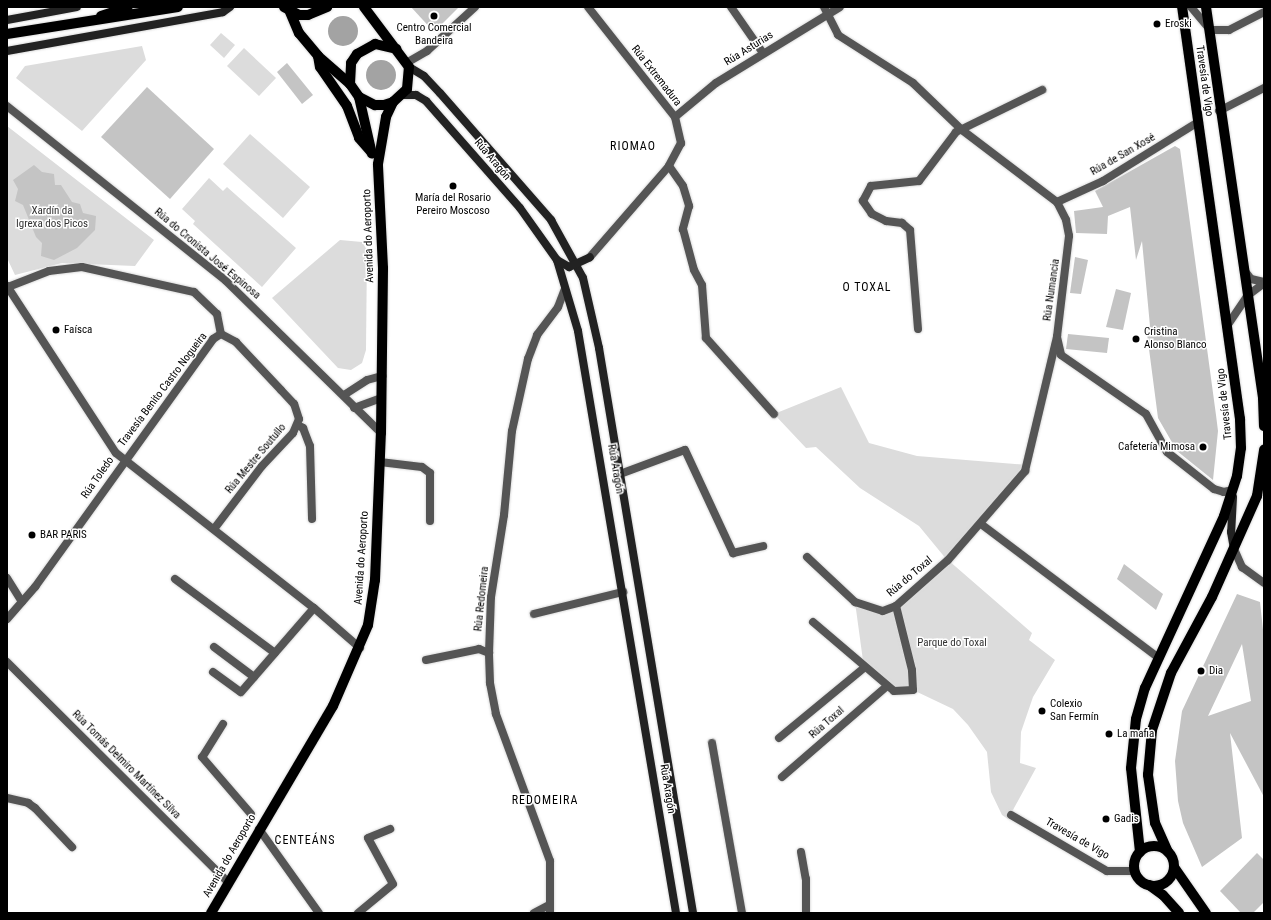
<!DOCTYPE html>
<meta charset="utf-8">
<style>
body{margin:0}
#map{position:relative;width:1271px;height:920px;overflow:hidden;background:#fff;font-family:"Roboto Condensed",sans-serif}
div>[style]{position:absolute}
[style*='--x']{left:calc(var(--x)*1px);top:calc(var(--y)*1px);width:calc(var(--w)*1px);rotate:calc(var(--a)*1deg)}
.green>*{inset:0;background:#dcdcdc}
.water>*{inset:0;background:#a3a3a3}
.round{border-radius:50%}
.building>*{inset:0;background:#c4c4c4}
.roads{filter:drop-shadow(0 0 1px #dbdbdb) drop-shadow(0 0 1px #dbdbdb)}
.minor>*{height:8px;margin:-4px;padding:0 4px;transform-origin:4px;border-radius:4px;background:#555}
.tertiary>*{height:8px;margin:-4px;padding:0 4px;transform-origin:4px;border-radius:4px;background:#555}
.secondary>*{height:8px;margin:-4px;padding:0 4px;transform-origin:4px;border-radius:4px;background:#222}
.primary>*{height:10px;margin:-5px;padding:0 5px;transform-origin:5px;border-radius:5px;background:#000}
.primary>.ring{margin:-5px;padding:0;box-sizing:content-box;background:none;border:10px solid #000;border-radius:50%}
.dots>*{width:11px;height:11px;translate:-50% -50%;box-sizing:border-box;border:2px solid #fff;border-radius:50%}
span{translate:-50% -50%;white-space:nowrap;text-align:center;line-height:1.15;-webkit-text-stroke:3px #fff;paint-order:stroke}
.poi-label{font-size:11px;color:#000}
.left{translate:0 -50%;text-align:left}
.right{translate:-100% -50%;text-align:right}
.street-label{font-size:11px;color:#000}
.park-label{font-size:11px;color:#333}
.neighbourhood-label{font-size:12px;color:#000;letter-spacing:1px}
.frame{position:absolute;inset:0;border:8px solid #000;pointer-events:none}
</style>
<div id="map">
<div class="green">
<div style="clip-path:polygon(221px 33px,235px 45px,224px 58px,210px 45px)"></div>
<div style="clip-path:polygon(142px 46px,146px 60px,82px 131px,16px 78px,25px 66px)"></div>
<div style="clip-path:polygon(244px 48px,276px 78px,259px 96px,227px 66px)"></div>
<div style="clip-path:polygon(7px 126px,154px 240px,135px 266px,62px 263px,15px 275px,7px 258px)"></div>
<div style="clip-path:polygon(250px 134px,310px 187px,283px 218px,223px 164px)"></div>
<div style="clip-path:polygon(209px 178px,223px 191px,227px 187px,296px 248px,262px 287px,193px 224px,195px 221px,182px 209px)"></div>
<div style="clip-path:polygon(340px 240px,362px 242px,367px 250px,366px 350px,362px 363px,351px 370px,338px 368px,272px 298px)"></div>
<div style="clip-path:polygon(841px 387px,869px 443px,917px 456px,1028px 465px,948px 560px,1032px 633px,1029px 640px,1055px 660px,1033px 697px,1021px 732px,1020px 763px,1036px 768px,1008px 819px,1002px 815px,991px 792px,987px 752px,968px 725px,953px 709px,913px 690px,894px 691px,864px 668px,855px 602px,883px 611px,896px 606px,947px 560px,919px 526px,860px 488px,816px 447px,806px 448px,774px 414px)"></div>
</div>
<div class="water">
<div class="round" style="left:328px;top:16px;width:30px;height:30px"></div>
<div class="round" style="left:366px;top:60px;width:30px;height:30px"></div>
</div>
<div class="building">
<div style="clip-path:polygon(411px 7px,459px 7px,434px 32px)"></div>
<div style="clip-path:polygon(287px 63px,313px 95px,302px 104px,277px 72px)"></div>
<div style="clip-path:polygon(147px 87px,214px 149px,170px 199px,101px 137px)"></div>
<div style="clip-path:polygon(1175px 146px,1180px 149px,1216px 415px,1218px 431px,1213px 480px,1177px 451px,1158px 418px,1146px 326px,1150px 326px,1142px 241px,1136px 260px,1130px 207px,1108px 216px,1107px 234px,1076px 233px,1074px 211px,1103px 207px,1095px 191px)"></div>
<div style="clip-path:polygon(34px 165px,42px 172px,54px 174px,55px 185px,61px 185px,72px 202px,80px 204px,83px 213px,96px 216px,95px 230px,77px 248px,54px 260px,41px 256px,42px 243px,36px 237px,23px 205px,15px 201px,18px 189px,13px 180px)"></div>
<div style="clip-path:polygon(1075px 257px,1088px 260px,1081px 294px,1070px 293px)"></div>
<div style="clip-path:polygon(1116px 289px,1131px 293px,1123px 330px,1106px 327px)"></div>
<div style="clip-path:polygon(1068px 334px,1109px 338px,1107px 353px,1066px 349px)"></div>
<div style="clip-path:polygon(1124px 564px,1163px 594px,1156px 610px,1117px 579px)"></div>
<div style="clip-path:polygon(evenodd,1237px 594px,1260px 602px,1264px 639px,1264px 797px,1230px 733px,1242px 838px,1202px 867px,1183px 823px,1178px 801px,1175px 761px,1182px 711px,1237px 594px,1242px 644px,1251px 701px,1208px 716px,1242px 644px)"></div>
<div style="clip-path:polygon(1257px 853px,1264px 860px,1264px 902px,1253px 913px,1241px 913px,1220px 891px)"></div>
</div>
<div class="roads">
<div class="minor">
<div style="--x:588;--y:7;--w:140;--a:51.7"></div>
<div style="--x:675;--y:117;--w:27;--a:77"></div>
<div style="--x:681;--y:143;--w:26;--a:118"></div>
<div style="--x:669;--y:166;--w:121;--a:131"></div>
<div style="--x:731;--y:7;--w:56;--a:55.2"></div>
<div style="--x:824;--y:7;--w:31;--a:63"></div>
<div style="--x:838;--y:35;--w:89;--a:32.6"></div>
<div style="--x:913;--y:83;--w:68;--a:43.8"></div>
<div style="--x:962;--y:130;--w:119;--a:37.2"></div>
<div style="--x:1057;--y:202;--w:20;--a:63"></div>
<div style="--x:1066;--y:220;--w:16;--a:79"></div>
<div style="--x:1069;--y:236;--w:102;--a:96.8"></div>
<div style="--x:1057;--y:337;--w:18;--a:77"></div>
<div style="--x:1061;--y:355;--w:103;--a:34.8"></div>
<div style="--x:1146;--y:414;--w:43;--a:61.1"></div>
<div style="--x:1167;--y:452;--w:60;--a:38.2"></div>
<div style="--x:1214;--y:489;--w:10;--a:17"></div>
<div style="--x:1224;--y:492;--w:9;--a:-13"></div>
<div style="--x:1191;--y:7;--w:30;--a:50"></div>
<div style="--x:408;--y:62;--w:22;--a:-30"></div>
<div style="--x:427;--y:51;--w:65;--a:-42.5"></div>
<div style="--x:7;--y:106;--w:280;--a:38.6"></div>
<div style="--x:226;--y:281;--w:217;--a:44.4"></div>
<div style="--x:1219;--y:111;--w:51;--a:-27.1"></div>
<div style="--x:675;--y:117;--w:53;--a:-39.7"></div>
<div style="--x:716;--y:83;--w:145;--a:-31.5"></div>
<div style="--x:669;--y:166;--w:24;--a:55"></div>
<div style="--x:683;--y:186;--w:21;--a:73"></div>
<div style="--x:689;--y:206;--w:24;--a:105"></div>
<div style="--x:683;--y:229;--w:42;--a:75"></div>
<div style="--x:694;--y:270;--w:17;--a:62"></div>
<div style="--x:702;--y:285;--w:53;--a:85.7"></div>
<div style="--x:706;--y:338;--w:102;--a:48.2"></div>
<div style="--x:1057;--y:202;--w:51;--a:-24.5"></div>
<div style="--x:1103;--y:181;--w:112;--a:-31.8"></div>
<div style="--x:1244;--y:270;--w:11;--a:52"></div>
<div style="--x:1251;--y:279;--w:13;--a:13"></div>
<div style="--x:7;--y:286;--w:199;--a:56.9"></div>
<div style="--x:116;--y:453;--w:251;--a:38.1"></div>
<div style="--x:314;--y:608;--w:61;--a:41"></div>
<div style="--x:8;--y:287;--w:44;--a:-21.3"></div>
<div style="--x:49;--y:271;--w:33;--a:-7"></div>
<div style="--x:82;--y:267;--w:115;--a:12.6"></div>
<div style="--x:194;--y:292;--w:32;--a:44"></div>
<div style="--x:217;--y:314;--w:20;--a:79"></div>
<div style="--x:1227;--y:326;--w:36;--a:-56"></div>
<div style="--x:1247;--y:296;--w:21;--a:-37"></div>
<div style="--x:918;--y:329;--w:99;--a:-94.6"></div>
<div style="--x:910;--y:230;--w:11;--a:-139"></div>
<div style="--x:902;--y:223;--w:16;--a:-173"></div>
<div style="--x:886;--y:221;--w:16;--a:-153"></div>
<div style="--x:872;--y:214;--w:16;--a:-125"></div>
<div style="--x:863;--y:201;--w:17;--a:-62"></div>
<div style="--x:871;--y:186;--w:48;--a:-5.9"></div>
<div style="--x:919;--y:181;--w:61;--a:-52.9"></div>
<div style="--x:956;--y:132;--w:96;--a:-26"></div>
<div style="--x:344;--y:395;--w:27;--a:-33"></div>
<div style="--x:367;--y:380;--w:16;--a:-15"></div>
<div style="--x:354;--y:408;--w:29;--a:-20"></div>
<div style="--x:298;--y:425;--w:6;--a:31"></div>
<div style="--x:303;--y:428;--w:19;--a:69"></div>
<div style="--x:310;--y:446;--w:73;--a:88.4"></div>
<div style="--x:380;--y:462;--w:42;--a:6.8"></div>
<div style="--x:422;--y:467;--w:10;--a:37"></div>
<div style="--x:430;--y:473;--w:48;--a:90"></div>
<div style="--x:620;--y:474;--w:69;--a:-20.3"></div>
<div style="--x:685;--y:450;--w:114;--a:65"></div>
<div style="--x:733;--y:553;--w:31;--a:-13"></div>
<div style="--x:981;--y:524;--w:223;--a:37"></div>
<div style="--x:214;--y:529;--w:79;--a:-52.7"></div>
<div style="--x:262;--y:466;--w:45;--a:-46.8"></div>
<div style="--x:293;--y:433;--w:15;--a:-67"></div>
<div style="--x:299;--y:419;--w:16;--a:-108"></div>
<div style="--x:294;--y:404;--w:19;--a:-133"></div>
<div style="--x:281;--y:390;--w:66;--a:-133.2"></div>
<div style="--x:236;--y:342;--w:17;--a:-152"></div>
<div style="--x:1234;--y:549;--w:20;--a:66"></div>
<div style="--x:1242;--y:567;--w:27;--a:36"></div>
<div style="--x:807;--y:557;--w:66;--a:43.2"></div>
<div style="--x:855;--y:602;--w:29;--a:18"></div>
<div style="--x:883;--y:611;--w:14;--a:-21"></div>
<div style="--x:896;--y:606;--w:69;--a:-41.5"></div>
<div style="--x:948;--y:560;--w:118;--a:-49.1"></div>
<div style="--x:1025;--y:471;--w:138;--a:-76.6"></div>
<div style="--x:7;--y:578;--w:28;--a:58"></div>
<div style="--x:175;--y:579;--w:124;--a:36.5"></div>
<div style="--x:534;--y:614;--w:92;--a:-13.9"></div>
<div style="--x:7;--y:619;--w:43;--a:-48.8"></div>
<div style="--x:35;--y:587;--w:305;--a:-54.3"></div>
<div style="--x:213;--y:339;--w:9;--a:-32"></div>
<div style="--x:813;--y:622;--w:106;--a:40.4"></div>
<div style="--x:894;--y:691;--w:19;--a:-3"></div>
<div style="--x:913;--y:690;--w:20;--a:-93"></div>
<div style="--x:912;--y:670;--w:66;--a:-104"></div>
<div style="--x:214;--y:647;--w:50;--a:36.9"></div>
<div style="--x:426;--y:660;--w:54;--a:-11.7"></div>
<div style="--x:479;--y:649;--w:11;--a:22"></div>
<div style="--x:7;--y:662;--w:313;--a:44.9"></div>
<div style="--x:213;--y:672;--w:34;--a:36"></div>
<div style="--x:241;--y:692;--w:111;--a:-49"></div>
<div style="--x:223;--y:724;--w:39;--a:122"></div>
<div style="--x:202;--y:757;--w:75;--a:49.3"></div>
<div style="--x:779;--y:738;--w:110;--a:-39.5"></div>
<div style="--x:712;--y:743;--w:173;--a:80"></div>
<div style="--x:782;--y:777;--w:139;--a:-40.9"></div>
<div style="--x:7;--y:798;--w:22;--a:13"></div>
<div style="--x:28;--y:803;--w:9;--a:36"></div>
<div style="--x:35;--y:808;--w:54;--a:46.5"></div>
<div style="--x:1011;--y:815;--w:111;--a:30.3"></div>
<div style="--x:1107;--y:871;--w:28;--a:0"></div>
<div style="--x:259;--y:829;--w:103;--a:54.5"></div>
<div style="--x:801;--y:852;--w:27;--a:80"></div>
<div style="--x:806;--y:879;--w:34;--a:90"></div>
<div style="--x:358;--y:913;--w:45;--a:-39.6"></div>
<div style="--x:393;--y:884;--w:52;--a:-118.5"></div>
<div style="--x:368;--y:838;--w:24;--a:-22"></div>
<div style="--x:534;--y:913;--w:17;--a:-28"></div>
<div style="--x:550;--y:913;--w:52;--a:-90"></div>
<div style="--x:550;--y:861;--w:157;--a:-110.2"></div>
<div style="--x:496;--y:714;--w:32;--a:-101"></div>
<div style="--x:490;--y:683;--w:30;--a:-92"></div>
<div style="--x:489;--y:653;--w:56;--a:-88"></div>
<div style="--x:491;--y:597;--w:83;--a:-81"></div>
<div style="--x:504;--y:515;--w:84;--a:-84.6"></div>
<div style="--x:512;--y:431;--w:74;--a:-77.5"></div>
<div style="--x:528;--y:359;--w:26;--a:-69"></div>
<div style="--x:537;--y:335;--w:35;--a:-53"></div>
<div style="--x:558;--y:307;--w:19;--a:-69"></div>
</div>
<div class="tertiary">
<div style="--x:1210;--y:30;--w:19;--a:0"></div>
<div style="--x:1229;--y:30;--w:39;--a:-27"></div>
</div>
<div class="secondary">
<div style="--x:7;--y:20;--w:71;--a:-10.5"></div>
<div style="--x:7;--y:51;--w:219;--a:-10.2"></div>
<div style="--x:223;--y:12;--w:9;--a:-36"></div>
<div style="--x:409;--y:67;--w:17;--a:31"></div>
<div style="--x:424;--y:76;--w:23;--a:47"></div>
<div style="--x:440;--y:93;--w:169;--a:48.8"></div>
<div style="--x:551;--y:220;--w:66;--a:61.1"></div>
<div style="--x:583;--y:278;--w:72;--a:77.1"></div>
<div style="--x:599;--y:348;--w:573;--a:80.55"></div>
<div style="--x:403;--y:95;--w:13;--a:0"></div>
<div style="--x:416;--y:95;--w:12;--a:31"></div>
<div style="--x:426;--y:101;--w:142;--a:48.7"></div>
<div style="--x:520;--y:208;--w:64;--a:54.6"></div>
<div style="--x:557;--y:260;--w:74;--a:73.5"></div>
<div style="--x:578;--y:331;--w:590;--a:80.44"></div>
<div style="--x:557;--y:260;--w:14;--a:30"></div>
<div style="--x:569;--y:267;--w:23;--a:-25"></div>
<div style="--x:1233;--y:497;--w:35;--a:93"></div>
<div style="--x:1231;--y:532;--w:17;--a:80"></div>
</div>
<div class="primary">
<div style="--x:284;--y:7;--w:17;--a:28"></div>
<div style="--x:299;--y:15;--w:9;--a:0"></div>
<div style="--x:308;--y:15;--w:21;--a:-23"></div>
<div style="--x:1206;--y:7;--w:395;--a:81.7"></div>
<div style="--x:1263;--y:398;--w:28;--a:88"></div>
<div style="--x:290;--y:12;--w:23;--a:67"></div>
<div style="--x:299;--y:33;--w:30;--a:50"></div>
<div style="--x:318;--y:56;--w:43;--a:41.2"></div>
<div style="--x:350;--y:84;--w:16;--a:55"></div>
<div style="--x:359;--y:97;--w:18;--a:27"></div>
<div style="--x:375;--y:105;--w:9;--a:0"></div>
<div style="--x:384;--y:105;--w:9;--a:-18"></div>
<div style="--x:393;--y:102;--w:19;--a:-43"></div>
<div style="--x:407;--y:89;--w:22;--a:-85"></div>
<div style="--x:409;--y:67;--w:75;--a:-126.9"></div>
<div style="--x:101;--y:16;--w:28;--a:-18"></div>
<div style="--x:7;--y:34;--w:173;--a:-9"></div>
<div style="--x:318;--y:56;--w:11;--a:80"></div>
<div style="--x:320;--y:67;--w:47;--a:55.3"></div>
<div style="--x:347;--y:106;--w:34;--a:69"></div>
<div style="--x:359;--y:138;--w:18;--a:49"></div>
<div style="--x:350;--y:84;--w:21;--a:-87"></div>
<div style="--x:351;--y:63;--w:11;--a:-56"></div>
<div style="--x:357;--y:54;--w:21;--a:-29"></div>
<div style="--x:375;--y:44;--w:22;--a:13"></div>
<div style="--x:359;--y:97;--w:58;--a:77.2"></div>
<div class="ring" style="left:1134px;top:846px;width:30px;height:30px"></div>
<div style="--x:1140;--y:852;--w:84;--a:-96.1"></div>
<div style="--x:1131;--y:768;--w:49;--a:-84.2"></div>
<div style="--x:1136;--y:719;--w:32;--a:-74"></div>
<div style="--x:1145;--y:688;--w:189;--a:-65.3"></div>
<div style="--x:1224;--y:516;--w:42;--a:-72"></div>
<div style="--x:1237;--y:476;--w:28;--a:-82"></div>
<div style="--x:1241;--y:448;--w:29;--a:-92"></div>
<div style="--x:1240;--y:419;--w:416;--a:-98"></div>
<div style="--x:1168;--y:852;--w:32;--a:-114"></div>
<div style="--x:1155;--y:823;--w:49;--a:-98.3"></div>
<div style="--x:1148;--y:775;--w:45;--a:-84.9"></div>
<div style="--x:1152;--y:730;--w:60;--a:-71.6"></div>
<div style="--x:1171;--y:673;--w:86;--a:-61.7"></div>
<div style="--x:1212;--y:597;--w:111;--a:-66"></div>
<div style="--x:1257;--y:496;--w:47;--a:-81.3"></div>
<div style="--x:1174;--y:867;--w:56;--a:55.2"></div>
<div style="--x:1149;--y:885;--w:17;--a:36"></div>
<div style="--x:1163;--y:895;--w:24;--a:48"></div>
<div style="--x:211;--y:913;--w:240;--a:-59.5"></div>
<div style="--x:333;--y:706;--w:88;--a:-66.6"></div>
<div style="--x:368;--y:625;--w:46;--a:-81.2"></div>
<div style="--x:375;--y:580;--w:147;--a:-87.7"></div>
<div style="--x:381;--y:433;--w:165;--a:-89.3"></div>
<div style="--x:383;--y:268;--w:104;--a:-92.8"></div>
<div style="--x:378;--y:164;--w:48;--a:-80.3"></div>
<div style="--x:386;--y:117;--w:17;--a:-65"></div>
</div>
</div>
<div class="dots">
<div style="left:434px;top:16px;background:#000"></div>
<div style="left:1157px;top:24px;background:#000"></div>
<div style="left:453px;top:186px;background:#000"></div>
<div style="left:56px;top:330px;background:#000"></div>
<div style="left:1136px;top:339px;background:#000"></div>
<div style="left:1203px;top:447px;background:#000"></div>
<div style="left:32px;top:535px;background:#000"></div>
<div style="left:1201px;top:671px;background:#000"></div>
<div style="left:1042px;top:711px;background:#000"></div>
<div style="left:1109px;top:734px;background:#000"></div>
<div style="left:1106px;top:819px;background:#000"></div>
</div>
<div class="poi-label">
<span class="left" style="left:1165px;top:24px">Eroski</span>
<span style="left:434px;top:35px">Centro Comercial<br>Bandeira</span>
<span style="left:453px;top:205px">María del Rosario<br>Pereiro Moscoso</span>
<span class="left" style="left:64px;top:330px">Faísca</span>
<span class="left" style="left:1144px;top:339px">Cristina<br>Alonso Blanco</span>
<span class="right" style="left:1195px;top:447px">Cafetería Mimosa</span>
<span class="left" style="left:40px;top:535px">BAR PARIS</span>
<span class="left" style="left:1209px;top:671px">Dia</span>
<span class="left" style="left:1050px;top:711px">Colexio<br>San Fermín</span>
<span class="left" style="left:1117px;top:734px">La mafia</span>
<span class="left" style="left:1114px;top:819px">Gadis</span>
</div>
<div class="street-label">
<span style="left:749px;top:49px;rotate:-32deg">Rúa Asturias</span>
<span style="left:656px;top:76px;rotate:52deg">Rúa Extremadura</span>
<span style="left:1204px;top:81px;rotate:82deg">Travesía de Vigo</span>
<span style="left:1123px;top:155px;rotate:-30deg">Rúa de San Xosé</span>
<span style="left:492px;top:160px;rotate:50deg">Rúa Aragón</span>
<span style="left:369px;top:236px;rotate:-92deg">Avenida do Aeroporto</span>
<span style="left:207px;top:254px;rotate:40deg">Rúa do Cronista José Espinosa</span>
<span style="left:1052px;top:290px;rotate:-82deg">Rúa Numancia</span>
<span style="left:163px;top:390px;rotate:-53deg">Travesía Benito Castro Nogueira</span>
<span style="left:1225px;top:404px;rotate:-96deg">Travesía de Vigo</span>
<span style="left:256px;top:459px;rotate:-50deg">Rúa Mestre Soutullo</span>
<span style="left:615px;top:469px;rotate:80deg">Rúa Aragón</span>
<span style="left:98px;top:478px;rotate:-55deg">Rúa Toledo</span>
<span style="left:362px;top:558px;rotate:-86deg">Avenida do Aeroporto</span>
<span style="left:910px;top:577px;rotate:-40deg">Rúa do Toxal</span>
<span style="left:482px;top:599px;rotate:-84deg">Rúa Redomeira</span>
<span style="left:827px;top:723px;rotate:-41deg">Rúa Toxal</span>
<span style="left:126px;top:765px;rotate:45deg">Rúa Tomás Delmiro Martínez Silva</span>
<span style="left:667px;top:789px;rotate:81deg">Rúa Aragón</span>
<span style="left:1077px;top:839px;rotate:30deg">Travesía de Vigo</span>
<span style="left:230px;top:856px;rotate:-60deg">Avenida do Aeroporto</span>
</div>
<div class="park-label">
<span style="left:52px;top:218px">Xardín da<br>Igrexa dos Picos</span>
<span style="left:952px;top:643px">Parque do Toxal</span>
</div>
<div class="neighbourhood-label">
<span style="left:633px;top:147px">RIOMAO</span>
<span style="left:867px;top:288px">O TOXAL</span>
<span style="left:545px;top:801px">REDOMEIRA</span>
<span style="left:305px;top:841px">CENTEÁNS</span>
</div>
<div class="frame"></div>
</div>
